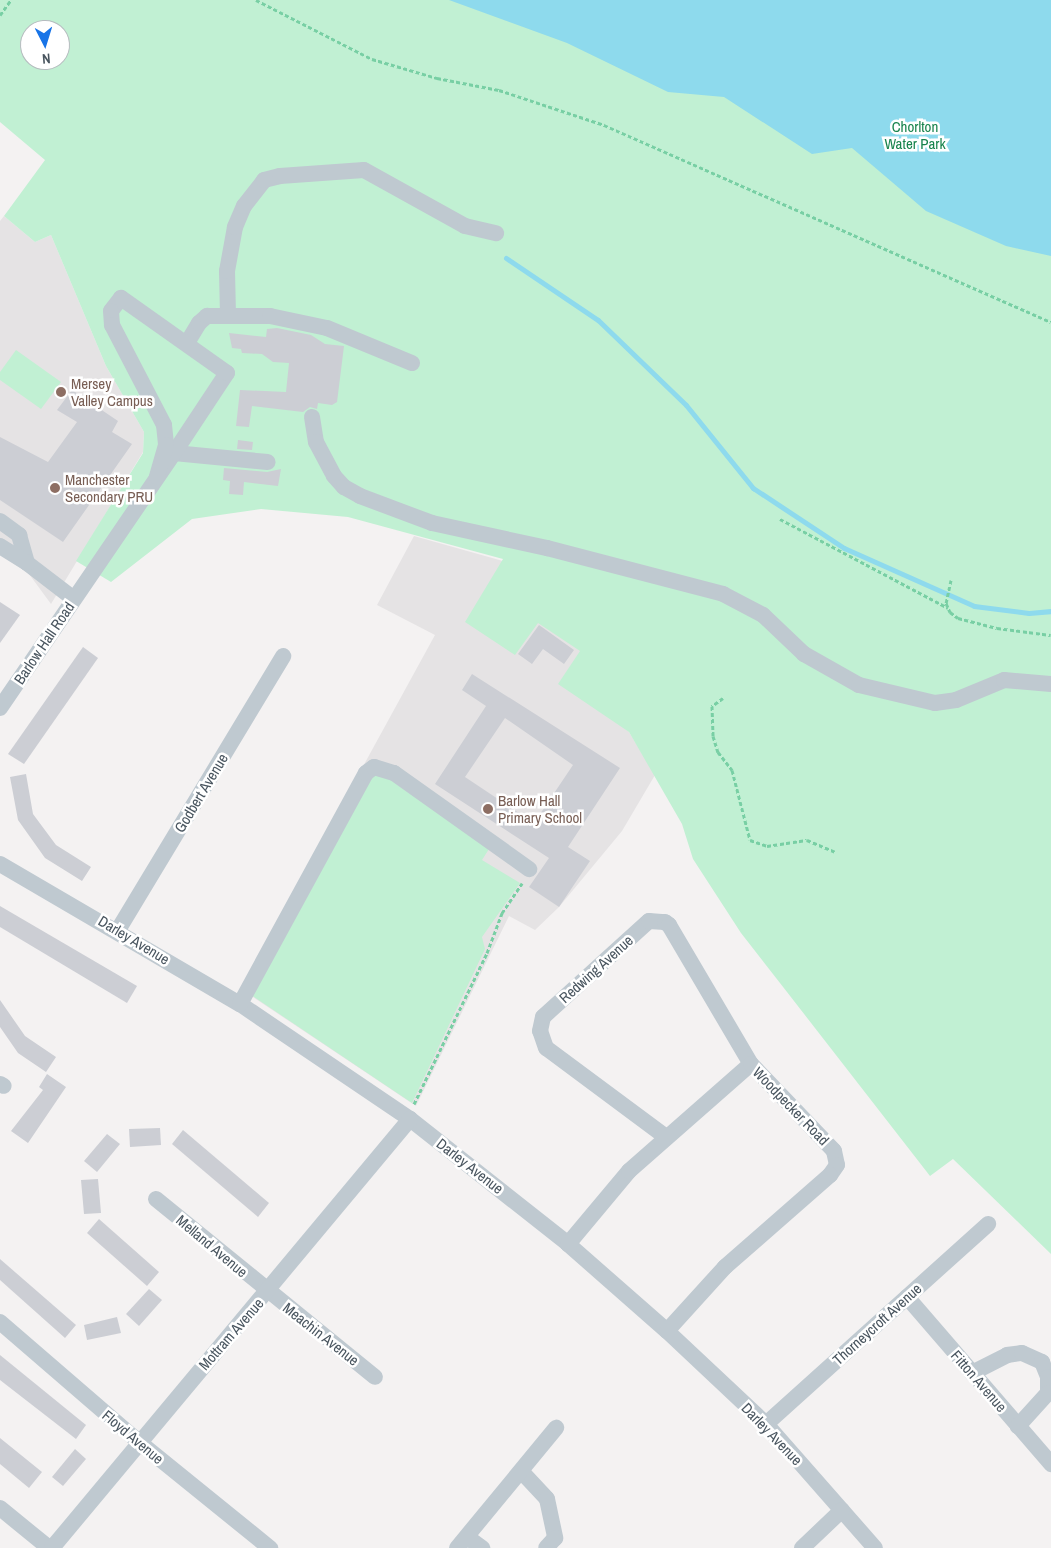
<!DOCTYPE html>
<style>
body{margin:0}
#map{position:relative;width:1051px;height:1548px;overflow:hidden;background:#f4f2f2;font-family:"Archivo Narrow",sans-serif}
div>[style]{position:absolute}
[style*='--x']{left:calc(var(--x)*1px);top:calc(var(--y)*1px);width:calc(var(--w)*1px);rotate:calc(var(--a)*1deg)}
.education>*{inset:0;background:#e5e3e4}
.green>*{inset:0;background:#c1f0d3}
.water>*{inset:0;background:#8edaed}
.stream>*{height:5px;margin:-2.5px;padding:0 2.5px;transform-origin:2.5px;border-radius:2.5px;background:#8edaed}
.building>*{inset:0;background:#ccced4}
.path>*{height:3px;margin-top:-1.5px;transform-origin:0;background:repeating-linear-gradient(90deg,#78cfa4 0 4px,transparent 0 6.5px)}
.minor>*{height:16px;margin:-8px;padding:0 8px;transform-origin:8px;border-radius:8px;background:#bfc9d0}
.dots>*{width:14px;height:14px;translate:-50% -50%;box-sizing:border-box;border:2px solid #fff;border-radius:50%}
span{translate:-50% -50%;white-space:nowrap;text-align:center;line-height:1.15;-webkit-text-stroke:5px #fff;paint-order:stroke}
.park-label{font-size:15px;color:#17834c}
.education-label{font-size:15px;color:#785e54}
.left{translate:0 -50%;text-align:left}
.street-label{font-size:15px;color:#49555f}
.north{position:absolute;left:20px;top:20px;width:50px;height:50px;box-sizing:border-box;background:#fff;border:1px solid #b6bbbf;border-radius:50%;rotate:175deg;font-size:14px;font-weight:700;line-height:20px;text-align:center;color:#49555f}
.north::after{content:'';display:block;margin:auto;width:18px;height:22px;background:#1874e7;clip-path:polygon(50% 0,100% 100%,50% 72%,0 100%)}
</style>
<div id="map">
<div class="education">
<div style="clip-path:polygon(4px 216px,35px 242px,51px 235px,106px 366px,144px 432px,143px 452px,51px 604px,29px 574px,0 554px,0 221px)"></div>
<div style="clip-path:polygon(414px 536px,648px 602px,615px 720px,629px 732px,655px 775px,622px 831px,559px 907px,535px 930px,509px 916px,416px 1106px,241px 989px,435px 635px,377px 605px)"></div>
</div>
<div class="green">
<div style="clip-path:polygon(evenodd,0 0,1051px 0,1051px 1254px,953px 1159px,930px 1176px,787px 992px,741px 933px,693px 859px,682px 824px,629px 732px,558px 684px,580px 651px,538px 623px,515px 655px,465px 622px,503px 559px,348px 517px,261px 509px,192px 519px,111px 582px,76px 561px,143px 453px,144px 432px,106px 366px,51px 235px,35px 242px,4px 216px,45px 160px,0 122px,0 0,30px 30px,60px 30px,60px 60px,30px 60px,30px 30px)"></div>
<div style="clip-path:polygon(16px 350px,61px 382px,41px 409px,0 380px,0 372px)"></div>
<div style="clip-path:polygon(381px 773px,489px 849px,482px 860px,520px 883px,482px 937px,485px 949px,412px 1103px,251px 995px,371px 776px)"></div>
</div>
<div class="water">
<div style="clip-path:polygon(449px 0,1051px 0,1051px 256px,1006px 246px,926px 211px,852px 148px,812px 154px,724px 97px,668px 92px,567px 43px)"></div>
</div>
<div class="stream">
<div style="--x:506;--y:258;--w:111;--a:34"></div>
<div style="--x:598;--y:320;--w:122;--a:44"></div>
<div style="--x:686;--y:405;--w:107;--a:51.1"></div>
<div style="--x:753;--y:488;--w:109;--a:33.4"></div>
<div style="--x:844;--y:548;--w:142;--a:24"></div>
<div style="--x:974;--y:606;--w:55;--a:7.3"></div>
<div style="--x:1029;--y:613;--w:22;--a:-5"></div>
</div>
<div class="building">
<div style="clip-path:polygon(277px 328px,311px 335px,325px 344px,344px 346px,337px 402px,332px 405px,318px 403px,317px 409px,310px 407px,303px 412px,252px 406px,249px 427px,236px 426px,240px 390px,286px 392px,289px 363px,273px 362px,262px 354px,242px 353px,241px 349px,232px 348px,229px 333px,266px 337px,267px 329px)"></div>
<div style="clip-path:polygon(72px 390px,118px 421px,112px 432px,132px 444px,63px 542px,0 500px,0 437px,48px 462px,77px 422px,57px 410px)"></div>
<div style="clip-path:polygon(238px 440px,253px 442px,252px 450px,237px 449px)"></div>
<div style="clip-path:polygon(224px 468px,267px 472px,281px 469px,278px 486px,244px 482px,243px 495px,229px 494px,230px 481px,223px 480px)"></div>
<div style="clip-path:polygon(0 602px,20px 615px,0 643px)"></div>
<div style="clip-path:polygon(539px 625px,574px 650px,564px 664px,543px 649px,532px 664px,518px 654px)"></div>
<div style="clip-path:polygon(83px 647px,98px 658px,24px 764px,8px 754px)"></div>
<div style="clip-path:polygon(evenodd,472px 674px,620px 768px,568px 847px,590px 861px,559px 907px,529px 887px,549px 858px,435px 784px,486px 706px,462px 690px,472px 674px,505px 718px,573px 765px,534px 823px,465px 777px,505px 718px)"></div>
<div style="clip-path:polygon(26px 774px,33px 814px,56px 845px,91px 867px,82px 881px,45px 858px,18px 820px,10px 777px)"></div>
<div style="clip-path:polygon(0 906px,137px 986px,127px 1003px,0 927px)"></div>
<div style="clip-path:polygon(0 1000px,25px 1036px,56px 1057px,46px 1072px,18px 1053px,0 1027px)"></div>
<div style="clip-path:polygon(47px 1074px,66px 1087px,28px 1143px,11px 1131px,43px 1090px,39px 1087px)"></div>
<div style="clip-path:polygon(160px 1128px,161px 1145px,130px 1147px,129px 1129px)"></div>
<div style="clip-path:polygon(183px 1130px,269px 1203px,258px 1217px,172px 1144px)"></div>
<div style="clip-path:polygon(107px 1134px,120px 1144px,97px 1172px,84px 1161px)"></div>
<div style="clip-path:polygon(98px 1179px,101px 1213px,84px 1214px,81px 1180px)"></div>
<div style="clip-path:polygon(99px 1219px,159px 1272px,147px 1286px,87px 1233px)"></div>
<div style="clip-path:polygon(0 1259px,76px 1325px,65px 1338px,0 1280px)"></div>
<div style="clip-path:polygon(149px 1289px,162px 1300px,139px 1326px,126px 1314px)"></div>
<div style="clip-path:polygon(117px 1317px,121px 1333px,87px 1340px,84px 1325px)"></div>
<div style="clip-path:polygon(0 1355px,86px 1425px,76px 1439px,0 1380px)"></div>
<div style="clip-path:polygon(0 1438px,42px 1472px,29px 1488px,0 1464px)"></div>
<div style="clip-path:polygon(75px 1449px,86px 1459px,63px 1486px,52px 1477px)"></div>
</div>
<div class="path">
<div style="--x:256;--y:0;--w:130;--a:27"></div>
<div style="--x:372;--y:59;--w:68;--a:16.3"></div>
<div style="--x:437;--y:78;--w:63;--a:11"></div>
<div style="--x:499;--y:90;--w:111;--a:18.4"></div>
<div style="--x:604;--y:125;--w:488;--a:23.8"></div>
<div style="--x:0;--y:15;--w:19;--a:-54"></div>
<div style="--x:780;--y:519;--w:190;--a:27.9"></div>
<div style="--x:951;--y:580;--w:24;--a:102"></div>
<div style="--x:946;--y:603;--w:10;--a:66"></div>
<div style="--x:950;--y:612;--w:10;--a:37"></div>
<div style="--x:958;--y:618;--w:40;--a:14.4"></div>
<div style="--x:997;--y:628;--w:54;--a:7.4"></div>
<div style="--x:723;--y:698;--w:14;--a:144"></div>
<div style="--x:712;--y:706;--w:30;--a:88"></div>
<div style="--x:713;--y:736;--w:17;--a:73"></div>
<div style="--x:718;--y:752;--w:23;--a:52"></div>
<div style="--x:732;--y:770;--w:72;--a:75.6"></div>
<div style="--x:750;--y:840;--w:18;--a:19"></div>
<div style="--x:767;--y:846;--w:40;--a:-8.5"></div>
<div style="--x:807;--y:840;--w:30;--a:23"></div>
<div style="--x:414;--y:1104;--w:168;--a:-64.2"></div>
<div style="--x:487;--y:953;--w:43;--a:-69.4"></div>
<div style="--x:502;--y:913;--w:36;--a:-56"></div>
</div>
<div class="minor">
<div style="--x:228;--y:315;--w:44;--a:-91.3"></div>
<div style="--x:227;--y:271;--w:45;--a:-79.7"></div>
<div style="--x:235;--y:227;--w:23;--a:-67"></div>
<div style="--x:244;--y:206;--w:33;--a:-52"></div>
<div style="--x:264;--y:180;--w:16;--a:-14"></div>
<div style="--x:280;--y:176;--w:84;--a:-4.1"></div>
<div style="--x:364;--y:170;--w:115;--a:29"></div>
<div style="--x:465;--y:226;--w:32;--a:13"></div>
<div style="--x:187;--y:343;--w:23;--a:-59"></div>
<div style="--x:199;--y:323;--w:11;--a:-41"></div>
<div style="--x:207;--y:316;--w:63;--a:0"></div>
<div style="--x:270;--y:316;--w:58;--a:11.9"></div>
<div style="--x:327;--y:328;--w:92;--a:22.4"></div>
<div style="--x:312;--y:417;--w:25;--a:81"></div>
<div style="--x:316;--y:442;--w:38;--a:62"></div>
<div style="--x:334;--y:476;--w:15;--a:48"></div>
<div style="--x:344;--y:487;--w:18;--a:29"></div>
<div style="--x:360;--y:496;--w:77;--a:20.6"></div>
<div style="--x:432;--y:523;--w:118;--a:12.3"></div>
<div style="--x:547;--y:548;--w:182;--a:14.6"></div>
<div style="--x:723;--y:594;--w:45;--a:27.7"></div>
<div style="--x:763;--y:615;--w:57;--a:43.6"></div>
<div style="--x:804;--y:654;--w:63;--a:29.4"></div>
<div style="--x:859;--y:685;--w:78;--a:13.3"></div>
<div style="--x:935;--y:703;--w:21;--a:-8"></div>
<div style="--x:956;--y:700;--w:52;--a:-22.6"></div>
<div style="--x:1004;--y:680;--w:47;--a:4.9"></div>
<div style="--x:174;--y:453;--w:94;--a:5.5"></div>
<div style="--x:0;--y:521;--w:24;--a:36"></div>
<div style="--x:19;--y:535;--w:29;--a:74"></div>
<div style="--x:27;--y:563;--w:59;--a:37.5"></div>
<div style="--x:0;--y:546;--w:32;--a:32"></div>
<div style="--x:0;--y:708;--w:309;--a:-55.7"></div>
<div style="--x:174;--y:453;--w:96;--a:-56.5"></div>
<div style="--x:227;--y:373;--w:130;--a:-144.7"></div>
<div style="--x:121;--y:298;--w:16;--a:128"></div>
<div style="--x:111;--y:311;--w:14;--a:86"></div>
<div style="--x:112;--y:325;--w:113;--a:62.5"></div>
<div style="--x:164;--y:425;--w:20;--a:84"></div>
<div style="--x:166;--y:445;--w:33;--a:106"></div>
<div style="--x:0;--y:864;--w:278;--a:30.3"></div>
<div style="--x:240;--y:1004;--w:205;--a:34.1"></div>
<div style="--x:410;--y:1119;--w:201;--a:38.3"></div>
<div style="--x:568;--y:1244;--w:132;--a:41.3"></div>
<div style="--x:667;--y:1331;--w:136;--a:43.2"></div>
<div style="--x:766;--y:1424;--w:165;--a:48.7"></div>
<div style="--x:118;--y:930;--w:320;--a:-58.9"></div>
<div style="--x:240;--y:1004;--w:263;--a:-61.4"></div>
<div style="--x:366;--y:773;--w:10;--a:-37"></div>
<div style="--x:374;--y:767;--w:21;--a:17"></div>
<div style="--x:394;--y:773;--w:166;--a:35.4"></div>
<div style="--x:0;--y:1084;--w:4;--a:27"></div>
<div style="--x:666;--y:1137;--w:149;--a:-143.4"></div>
<div style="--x:546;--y:1048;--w:18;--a:-109"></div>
<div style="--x:540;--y:1031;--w:14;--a:-78"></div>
<div style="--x:543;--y:1017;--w:143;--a:-42.2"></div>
<div style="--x:649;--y:921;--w:16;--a:4"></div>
<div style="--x:665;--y:922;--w:5;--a:37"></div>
<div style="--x:669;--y:925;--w:161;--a:59.5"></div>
<div style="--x:156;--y:1199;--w:282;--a:39.1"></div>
<div style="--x:568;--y:1244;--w:95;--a:-50.1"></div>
<div style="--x:629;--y:1171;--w:162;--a:-41.3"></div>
<div style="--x:751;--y:1064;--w:120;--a:46.3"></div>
<div style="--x:834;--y:1151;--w:14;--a:78"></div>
<div style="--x:837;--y:1165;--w:12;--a:125"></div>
<div style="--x:830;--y:1175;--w:140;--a:138.8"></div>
<div style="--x:725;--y:1267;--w:86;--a:132.2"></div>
<div style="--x:907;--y:1297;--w:221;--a:49.2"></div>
<div style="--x:0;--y:1322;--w:184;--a:40.8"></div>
<div style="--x:139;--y:1442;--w:169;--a:39"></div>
<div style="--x:972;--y:1373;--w:39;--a:-27"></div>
<div style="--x:1007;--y:1355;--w:15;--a:-8"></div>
<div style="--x:1022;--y:1353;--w:22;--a:24"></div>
<div style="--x:1042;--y:1362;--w:16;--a:68"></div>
<div style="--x:1048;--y:1377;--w:16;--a:90"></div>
<div style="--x:1048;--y:1393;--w:45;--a:132.3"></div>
<div style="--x:766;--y:1424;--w:299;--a:-42"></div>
<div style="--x:521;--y:1471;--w:38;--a:47"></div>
<div style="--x:547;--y:1499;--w:40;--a:78"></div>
<div style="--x:555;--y:1538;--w:13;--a:132"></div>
<div style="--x:0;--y:1508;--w:63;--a:39.2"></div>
<div style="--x:467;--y:1537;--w:19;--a:36"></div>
<div style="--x:52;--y:1548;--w:559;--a:-50.16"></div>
<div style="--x:457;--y:1548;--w:156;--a:-50.5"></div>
<div style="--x:802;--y:1548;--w:55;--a:-43.5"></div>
</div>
<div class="dots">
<div style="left:61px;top:392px;background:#8d6e63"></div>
<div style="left:55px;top:488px;background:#8d6e63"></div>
<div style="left:488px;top:809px;background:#8d6e63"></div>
</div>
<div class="park-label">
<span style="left:915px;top:135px">Chorlton<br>Water Park</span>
</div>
<div class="education-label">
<span class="left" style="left:71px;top:392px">Mersey<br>Valley Campus</span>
<span class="left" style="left:65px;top:488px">Manchester<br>Secondary PRU</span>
<span class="left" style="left:498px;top:809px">Barlow Hall<br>Primary School</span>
</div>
<div class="street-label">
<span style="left:44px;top:643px;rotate:-56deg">Barlow Hall Road</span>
<span style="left:201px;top:793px;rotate:-59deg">Godbert Avenue</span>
<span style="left:134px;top:940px;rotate:31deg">Darley Avenue</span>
<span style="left:596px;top:969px;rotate:-42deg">Redwing Avenue</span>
<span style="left:791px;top:1106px;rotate:46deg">Woodpecker Road</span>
<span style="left:470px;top:1166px;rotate:38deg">Darley Avenue</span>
<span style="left:212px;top:1246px;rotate:40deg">Melland Avenue</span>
<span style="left:877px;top:1324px;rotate:-42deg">Thorneycroft Avenue</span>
<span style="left:231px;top:1334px;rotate:-49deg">Mottram Avenue</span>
<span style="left:321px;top:1334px;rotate:38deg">Meachin Avenue</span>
<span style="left:979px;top:1381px;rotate:49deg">Fitton Avenue</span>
<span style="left:772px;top:1434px;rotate:46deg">Darley Avenue</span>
<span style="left:133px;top:1437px;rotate:40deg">Floyd Avenue</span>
</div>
<div class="north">N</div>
</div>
